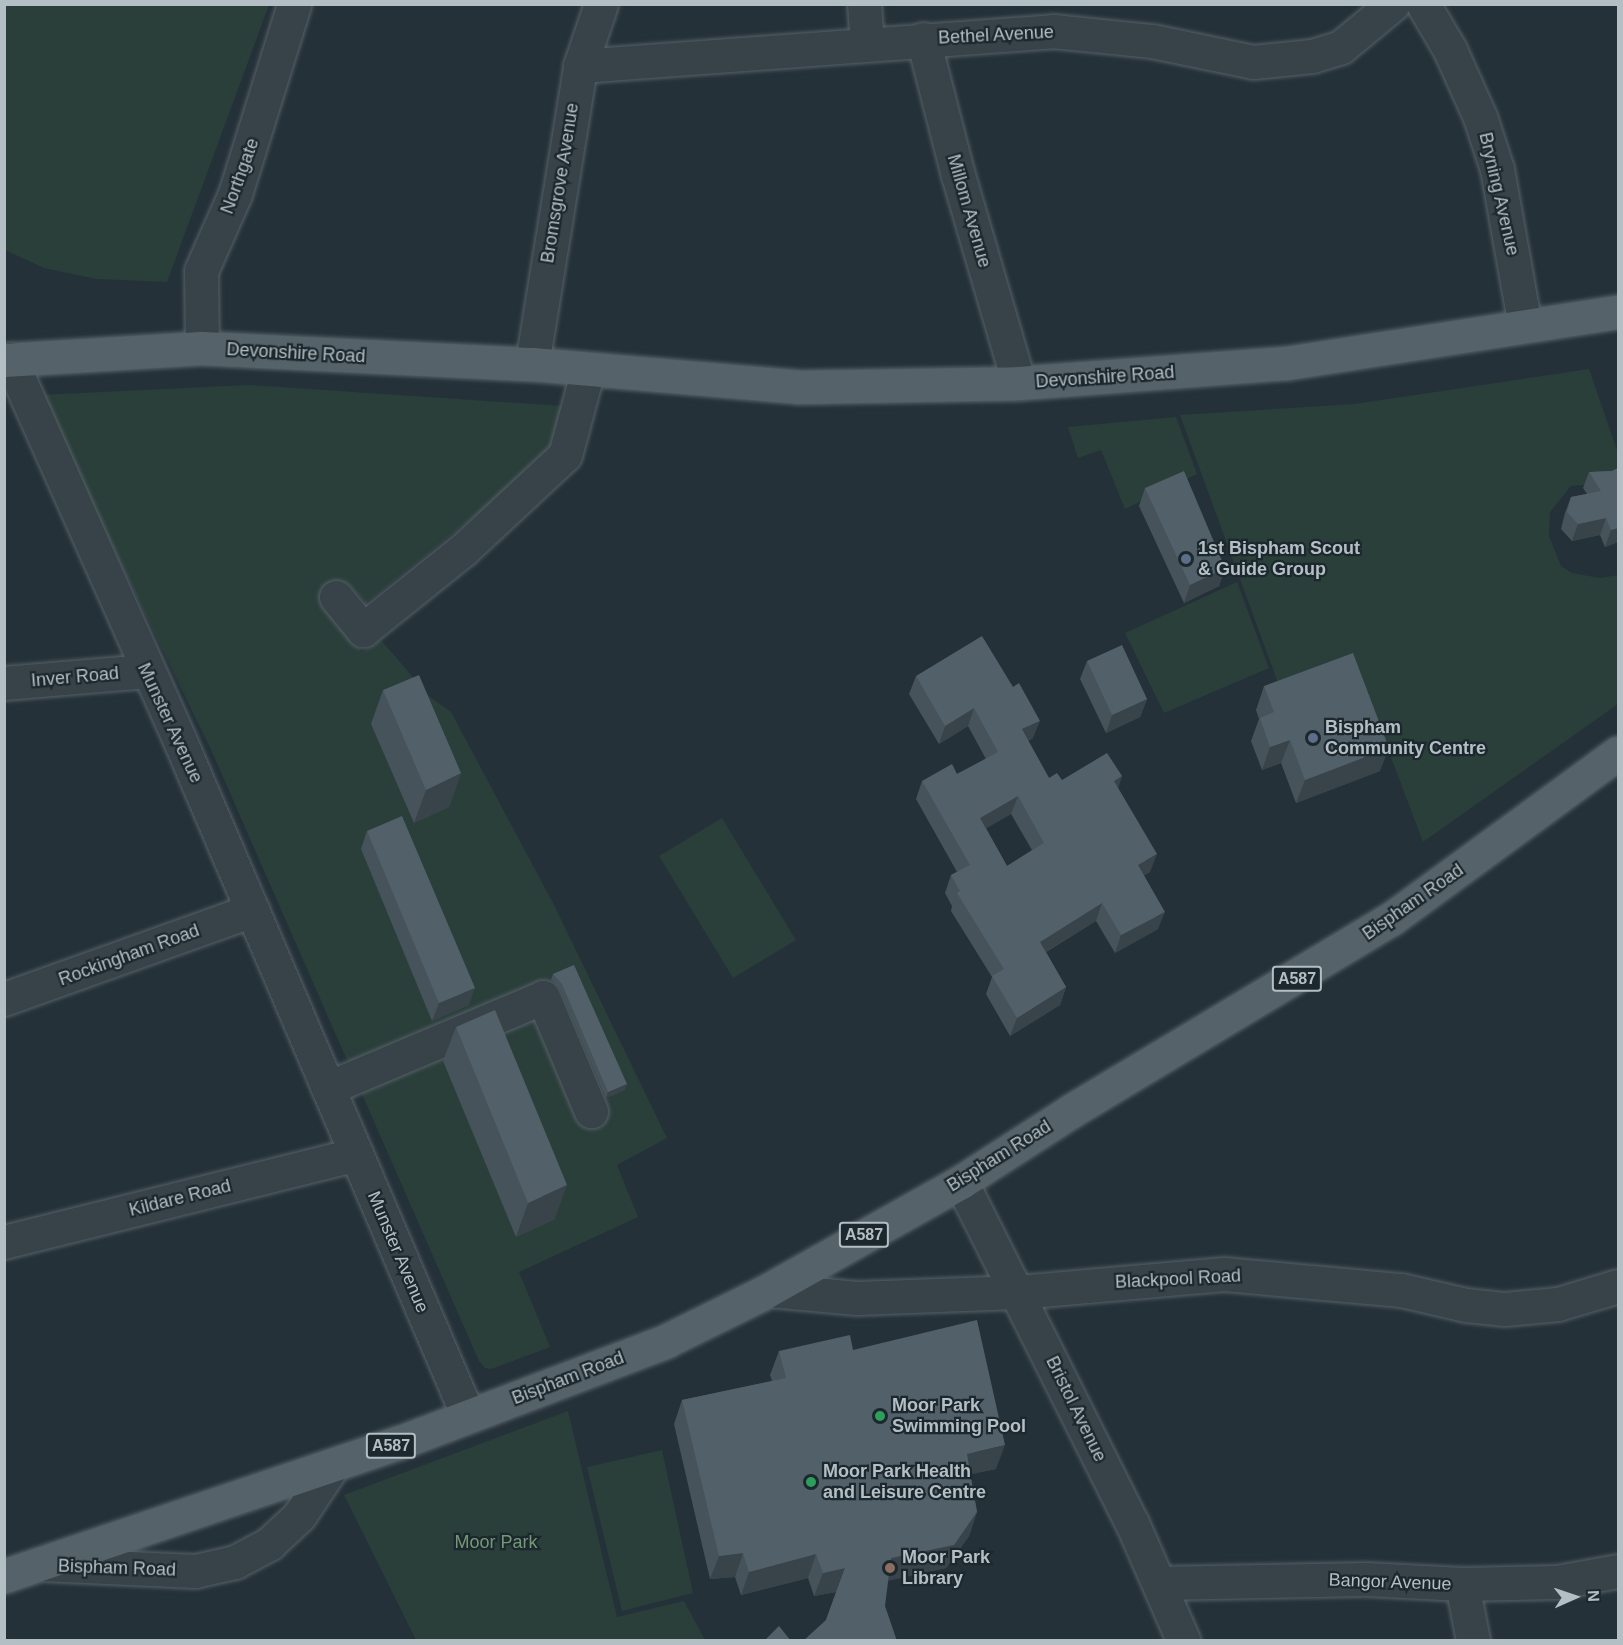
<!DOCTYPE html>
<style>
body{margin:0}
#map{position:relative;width:1623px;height:1645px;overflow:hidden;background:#253139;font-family:Arial,sans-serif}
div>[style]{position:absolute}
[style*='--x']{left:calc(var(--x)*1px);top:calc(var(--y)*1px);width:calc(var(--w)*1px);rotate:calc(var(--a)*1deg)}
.green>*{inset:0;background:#2a3e3a}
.roads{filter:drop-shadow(0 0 2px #566067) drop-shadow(0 0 2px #566067)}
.minor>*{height:33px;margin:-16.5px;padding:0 16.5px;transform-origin:16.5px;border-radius:16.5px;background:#384249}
.major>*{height:33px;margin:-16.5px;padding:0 16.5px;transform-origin:16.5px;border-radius:16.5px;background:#566269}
.wall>*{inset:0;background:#47535a}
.shaded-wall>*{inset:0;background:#39434a}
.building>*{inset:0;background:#526069}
.dots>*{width:16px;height:16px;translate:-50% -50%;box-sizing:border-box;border:3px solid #1d272e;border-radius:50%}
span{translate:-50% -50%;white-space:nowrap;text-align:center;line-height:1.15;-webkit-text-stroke:4.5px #1d272e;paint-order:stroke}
.shield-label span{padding:2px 4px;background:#1d272e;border:2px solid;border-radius:4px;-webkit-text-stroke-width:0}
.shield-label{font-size:16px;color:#b3bec5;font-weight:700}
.street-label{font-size:18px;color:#b3bec5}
.poi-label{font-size:18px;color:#b3bec5;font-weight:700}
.left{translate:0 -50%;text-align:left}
.park-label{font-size:18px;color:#749975}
.frame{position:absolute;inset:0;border:6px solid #b3bec5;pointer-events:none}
.north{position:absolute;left:1545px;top:1567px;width:60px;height:60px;-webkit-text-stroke:4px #1d272e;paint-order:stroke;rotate:87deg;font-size:16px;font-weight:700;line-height:24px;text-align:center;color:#b3bec5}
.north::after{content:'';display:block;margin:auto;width:21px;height:27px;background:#b3bec5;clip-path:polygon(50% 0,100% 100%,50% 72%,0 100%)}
</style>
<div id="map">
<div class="green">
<div style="clip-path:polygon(5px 4px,269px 5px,167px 282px,96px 279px,44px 268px,5px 250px)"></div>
<div style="clip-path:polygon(1589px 369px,1618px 453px,1618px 470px,1584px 485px,1571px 486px,1550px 512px,1549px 536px,1561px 566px,1572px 573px,1600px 578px,1618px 575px,1618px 704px,1423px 842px,1356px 665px,1281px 691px,1180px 415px,1354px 404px)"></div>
<div style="clip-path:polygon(249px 385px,564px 406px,546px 459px,378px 594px,366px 603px,349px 585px,324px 598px,362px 652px,381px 640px,430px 697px,451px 712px,553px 903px,667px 1138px,617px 1165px,638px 1217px,519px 1272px,550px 1347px,491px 1369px,485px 1368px,479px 1361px,212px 752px,39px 395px)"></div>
<div style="clip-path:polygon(1176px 417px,1197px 474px,1125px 509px,1101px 450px,1078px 458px,1068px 427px)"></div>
<div style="clip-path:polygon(1237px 582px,1269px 668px,1164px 713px,1125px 633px)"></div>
<div style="clip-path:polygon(722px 818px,796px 940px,733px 978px,659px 856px)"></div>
<div style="clip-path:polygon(568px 1411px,617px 1617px,684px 1601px,705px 1640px,416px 1640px,344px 1495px)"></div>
<div style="clip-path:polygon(662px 1450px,693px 1593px,622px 1611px,587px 1467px)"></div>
</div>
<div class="roads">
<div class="minor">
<div style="--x:864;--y:4;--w:40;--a:85.7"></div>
<div style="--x:1423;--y:4;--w:53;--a:59.6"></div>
<div style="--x:1450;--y:50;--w:73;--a:65.9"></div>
<div style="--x:1480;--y:117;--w:55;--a:71.9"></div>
<div style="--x:1497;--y:169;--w:159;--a:79.9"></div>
<div style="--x:923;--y:39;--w:140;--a:75.6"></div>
<div style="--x:958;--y:175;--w:217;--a:73.7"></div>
<div style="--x:580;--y:66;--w:474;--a:-4.2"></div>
<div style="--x:1053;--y:31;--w:100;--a:5.8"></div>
<div style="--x:1152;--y:41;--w:103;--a:11.7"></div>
<div style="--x:1253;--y:62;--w:59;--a:-5.8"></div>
<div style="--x:1312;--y:56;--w:30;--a:-17"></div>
<div style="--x:1341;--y:47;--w:67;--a:-39.6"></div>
<div style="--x:202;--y:348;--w:77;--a:-90.7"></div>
<div style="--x:201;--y:271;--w:84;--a:-66.2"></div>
<div style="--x:235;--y:194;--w:199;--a:-72.7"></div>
<div style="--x:10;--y:359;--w:418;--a:66"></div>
<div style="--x:180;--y:741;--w:734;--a:66.89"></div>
<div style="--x:532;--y:364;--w:302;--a:-80.8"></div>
<div style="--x:580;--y:66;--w:65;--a:-71.3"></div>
<div style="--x:336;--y:597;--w:43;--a:50.7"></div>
<div style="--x:363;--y:630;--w:128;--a:-38.7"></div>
<div style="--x:463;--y:550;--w:139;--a:-43"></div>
<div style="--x:565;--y:455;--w:88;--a:-74.9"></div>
<div style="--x:4;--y:683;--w:143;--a:-4.8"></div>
<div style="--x:4;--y:999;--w:264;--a:-19.7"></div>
<div style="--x:328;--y:1088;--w:233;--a:-22.9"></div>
<div style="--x:543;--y:997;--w:124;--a:67.2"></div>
<div style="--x:961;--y:1182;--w:381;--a:63.4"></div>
<div style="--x:1132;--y:1523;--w:128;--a:66.4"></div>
<div style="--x:4;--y:1242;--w:363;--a:-14"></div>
<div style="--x:769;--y:1290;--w:88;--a:5.2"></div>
<div style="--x:857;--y:1298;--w:161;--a:-2.1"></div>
<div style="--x:1018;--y:1292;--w:207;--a:-5"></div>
<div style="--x:1224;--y:1274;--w:178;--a:5.2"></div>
<div style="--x:1401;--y:1290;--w:67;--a:13"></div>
<div style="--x:1466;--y:1305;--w:39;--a:6"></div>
<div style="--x:1505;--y:1309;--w:53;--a:-5.4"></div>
<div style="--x:1558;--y:1304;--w:63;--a:-16.7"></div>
<div style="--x:42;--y:1564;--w:153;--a:2.6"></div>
<div style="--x:195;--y:1571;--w:41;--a:-12.7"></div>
<div style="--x:235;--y:1562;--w:40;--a:-28"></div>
<div style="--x:270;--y:1543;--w:40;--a:-43"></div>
<div style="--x:299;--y:1516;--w:58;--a:-56.3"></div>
<div style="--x:1160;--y:1583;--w:206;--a:-1.1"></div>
<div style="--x:1366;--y:1579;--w:96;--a:3"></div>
<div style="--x:1462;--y:1584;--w:95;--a:-1.2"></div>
<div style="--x:1557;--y:1582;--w:62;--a:-10.2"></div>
<div style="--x:1462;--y:1584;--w:57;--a:78.9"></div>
</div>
<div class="major">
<div style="--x:4;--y:360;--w:198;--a:-3.5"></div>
<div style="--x:202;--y:348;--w:330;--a:2.8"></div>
<div style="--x:532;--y:364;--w:267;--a:4.9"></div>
<div style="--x:798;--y:387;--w:221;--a:-1"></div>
<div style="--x:1019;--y:383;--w:269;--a:-4.3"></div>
<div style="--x:1287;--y:363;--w:335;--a:-8.8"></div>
<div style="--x:4;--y:1576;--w:416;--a:-18.7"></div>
<div style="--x:398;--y:1443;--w:287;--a:-20.8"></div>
<div style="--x:666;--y:1341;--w:108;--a:-26.3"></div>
<div style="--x:763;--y:1293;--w:227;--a:-29.3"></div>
<div style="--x:961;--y:1182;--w:131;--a:-32.8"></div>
<div style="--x:1071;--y:1111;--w:373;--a:-31"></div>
<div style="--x:1391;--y:919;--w:281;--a:-36.2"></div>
</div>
</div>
<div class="wall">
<div style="clip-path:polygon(1618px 468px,1618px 542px,1605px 547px,1600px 535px,1572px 541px,1561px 529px,1565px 513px,1571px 497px,1587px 494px,1583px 488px,1589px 472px,1612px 471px)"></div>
<div style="clip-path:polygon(1145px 488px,1225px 568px,1219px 586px,1184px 603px,1139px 506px)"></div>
<div style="clip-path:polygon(1087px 661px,1147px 699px,1140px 717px,1106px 733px,1080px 679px)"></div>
<div style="clip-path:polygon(evenodd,916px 676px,1033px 738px,1028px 741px,1049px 778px,1062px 780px,1122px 776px,1118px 788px,1150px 872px,1144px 875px,1158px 929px,1115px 953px,1096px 921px,1046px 952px,1066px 987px,1060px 1005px,1010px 1036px,986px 994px,992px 977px,951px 911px,952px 906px,945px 893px,951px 875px,957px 872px,916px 799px,922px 781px,957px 774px,986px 759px,968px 726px,939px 744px,909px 694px,916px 676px,1011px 814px,1032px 850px,1007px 866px,986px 828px,1011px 814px)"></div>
<div style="clip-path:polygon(1264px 686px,1380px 771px,1296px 803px,1281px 763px,1262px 770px,1251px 741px,1259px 719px,1256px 710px)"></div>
<div style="clip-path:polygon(383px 690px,461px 773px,449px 807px,414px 823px,371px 724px)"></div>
<div style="clip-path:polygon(367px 831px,469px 1005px,432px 1021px,361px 849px)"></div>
<div style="clip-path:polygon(574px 965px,625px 1090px,606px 1098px,560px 990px,551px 980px,553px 974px)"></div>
<div style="clip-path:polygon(456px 1027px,555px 1219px,516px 1237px,443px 1061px)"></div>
<div style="clip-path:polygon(853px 1350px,996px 1469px,970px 1474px,977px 1512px,969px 1536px,946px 1568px,888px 1580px,826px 1620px,836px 1592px,814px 1596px,808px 1578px,741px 1595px,735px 1577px,710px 1579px,674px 1424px,682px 1400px,772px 1381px,770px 1375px,779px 1351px)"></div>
</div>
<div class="shaded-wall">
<div style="clip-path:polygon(1606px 518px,1600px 535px,1572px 541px,1578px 524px)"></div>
<div style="clip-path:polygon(1618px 528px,1618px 542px,1605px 547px,1611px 530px)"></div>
<div style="clip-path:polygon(1225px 568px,1219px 586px,1184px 603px,1190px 585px)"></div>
<div style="clip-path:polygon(1147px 699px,1140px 717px,1106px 733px,1112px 715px)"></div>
<div style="clip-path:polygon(974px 708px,968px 726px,939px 744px,945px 726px)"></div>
<div style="clip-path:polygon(1040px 721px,1033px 738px,1015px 747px,1022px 729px)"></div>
<div style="clip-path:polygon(1290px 740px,1281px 763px,1262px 770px,1270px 747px)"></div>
<div style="clip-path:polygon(1389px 748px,1380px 771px,1296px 803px,1305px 780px)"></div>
<div style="clip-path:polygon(461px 773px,449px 807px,414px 823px,426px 790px)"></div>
<div style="clip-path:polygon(1122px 776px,1116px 794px,1114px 781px)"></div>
<div style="clip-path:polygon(1018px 796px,1011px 814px,973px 836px,980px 818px)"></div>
<div style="clip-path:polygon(1157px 854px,1150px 872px,1132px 883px,1138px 865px)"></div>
<div style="clip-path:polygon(1102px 903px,1096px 921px,1033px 959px,1040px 942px)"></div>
<div style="clip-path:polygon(1165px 912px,1158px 929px,1115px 953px,1121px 935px)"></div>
<div style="clip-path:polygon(1066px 987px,1060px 1005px,1010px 1036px,1017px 1018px)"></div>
<div style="clip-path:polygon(475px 988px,469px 1005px,432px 1021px,439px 1003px)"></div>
<div style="clip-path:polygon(627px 1084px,625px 1090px,606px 1098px,608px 1092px)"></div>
<div style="clip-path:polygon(567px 1185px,555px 1219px,516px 1237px,528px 1203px)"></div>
<div style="clip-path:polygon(1005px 1445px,996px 1469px,958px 1477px,967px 1454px)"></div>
<div style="clip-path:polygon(977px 1512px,969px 1536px,946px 1568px,883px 1582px,891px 1558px)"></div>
<div style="clip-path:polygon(743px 1553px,735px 1577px,710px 1579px,719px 1556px)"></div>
<div style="clip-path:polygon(816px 1554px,808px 1578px,741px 1595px,749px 1572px)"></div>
<div style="clip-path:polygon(845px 1568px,836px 1592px,814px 1596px,823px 1573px)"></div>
</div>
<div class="building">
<div style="clip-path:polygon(1618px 468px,1618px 528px,1611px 530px,1606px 518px,1578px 524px,1567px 512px,1571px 497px,1601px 491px,1589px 472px,1612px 471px)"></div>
<div style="clip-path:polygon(1184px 471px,1225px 568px,1190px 585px,1145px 488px)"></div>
<div style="clip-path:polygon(evenodd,982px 636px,1013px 687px,1019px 683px,1040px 721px,1022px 729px,1049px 778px,1057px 773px,1062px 780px,1107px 753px,1122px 776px,1114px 781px,1157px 854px,1138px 865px,1165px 912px,1121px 935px,1102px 903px,1040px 942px,1066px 987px,1017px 1018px,992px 976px,1004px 969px,957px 893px,960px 891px,951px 875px,970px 865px,922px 781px,952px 764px,957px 774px,998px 752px,974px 708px,945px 726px,916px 676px,982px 636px,1018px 796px,1044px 843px,1007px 866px,980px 818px,1018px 796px)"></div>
<div style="clip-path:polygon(1122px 645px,1147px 699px,1112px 715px,1087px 661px)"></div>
<div style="clip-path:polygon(1353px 653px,1389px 748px,1305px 780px,1290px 740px,1270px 747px,1260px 718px,1274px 712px,1264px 686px)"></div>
<div style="clip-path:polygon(419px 675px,461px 773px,426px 790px,383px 690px)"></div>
<div style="clip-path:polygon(402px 816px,475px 988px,439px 1003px,367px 831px)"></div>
<div style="clip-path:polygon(574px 965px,627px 1084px,608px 1092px,562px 984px,553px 974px)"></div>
<div style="clip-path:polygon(495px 1010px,567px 1185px,528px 1203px,456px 1027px)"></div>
<div style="clip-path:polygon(977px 1320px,1005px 1445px,967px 1454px,977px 1512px,954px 1545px,891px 1558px,885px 1606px,897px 1641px,803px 1641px,826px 1620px,845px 1568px,823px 1573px,816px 1554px,749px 1572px,743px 1553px,719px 1556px,682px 1400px,786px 1378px,779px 1351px,850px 1335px,853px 1350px)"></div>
<div style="clip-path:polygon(779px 1626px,791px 1641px,764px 1641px)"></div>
</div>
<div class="dots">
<div style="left:1186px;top:559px;background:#5c6f8a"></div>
<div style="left:1313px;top:738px;background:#5c6f8a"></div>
<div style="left:880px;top:1416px;background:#2e9e5b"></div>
<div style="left:811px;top:1482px;background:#2e9e5b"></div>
<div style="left:890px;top:1568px;background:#8d6e63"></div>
</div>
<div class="shield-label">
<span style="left:1297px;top:979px">A587</span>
<span style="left:864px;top:1235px">A587</span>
<span style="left:391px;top:1446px">A587</span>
</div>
<div class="street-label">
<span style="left:996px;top:35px;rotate:-3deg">Bethel Avenue</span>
<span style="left:240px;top:176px;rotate:-70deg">Northgate</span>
<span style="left:560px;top:183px;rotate:-81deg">Bromsgrove Avenue</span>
<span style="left:1499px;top:194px;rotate:77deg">Bryning Avenue</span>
<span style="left:969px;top:211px;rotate:74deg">Millom Avenue</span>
<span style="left:296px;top:353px;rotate:3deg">Devonshire Road</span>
<span style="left:1105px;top:377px;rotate:-4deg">Devonshire Road</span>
<span style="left:75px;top:677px;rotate:-5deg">Inver Road</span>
<span style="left:170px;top:723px;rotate:65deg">Munster Avenue</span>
<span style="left:1413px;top:902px;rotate:-35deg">Bispham Road</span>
<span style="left:129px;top:955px;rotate:-20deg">Rockingham Road</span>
<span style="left:999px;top:1156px;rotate:-32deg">Bispham Road</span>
<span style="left:180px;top:1198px;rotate:-14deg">Kildare Road</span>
<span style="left:398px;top:1252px;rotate:67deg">Munster Avenue</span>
<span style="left:1178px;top:1279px;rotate:-3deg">Blackpool Road</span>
<span style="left:568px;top:1378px;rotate:-21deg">Bispham Road</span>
<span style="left:1076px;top:1409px;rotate:64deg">Bristol Avenue</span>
<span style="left:117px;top:1568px;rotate:2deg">Bispham Road</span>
<span style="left:1390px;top:1582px;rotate:2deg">Bangor Avenue</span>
</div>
<div class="poi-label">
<span class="left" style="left:1198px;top:559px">1st Bispham Scout<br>&amp; Guide Group</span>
<span class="left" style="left:1325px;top:738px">Bispham<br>Community Centre</span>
<span class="left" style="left:892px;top:1416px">Moor Park<br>Swimming Pool</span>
<span class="left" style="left:823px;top:1482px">Moor Park Health<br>and Leisure Centre</span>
<span class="left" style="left:902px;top:1568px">Moor Park<br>Library</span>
</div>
<div class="park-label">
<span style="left:496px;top:1542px">Moor Park</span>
</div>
<div class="frame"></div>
<div class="north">N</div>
</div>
